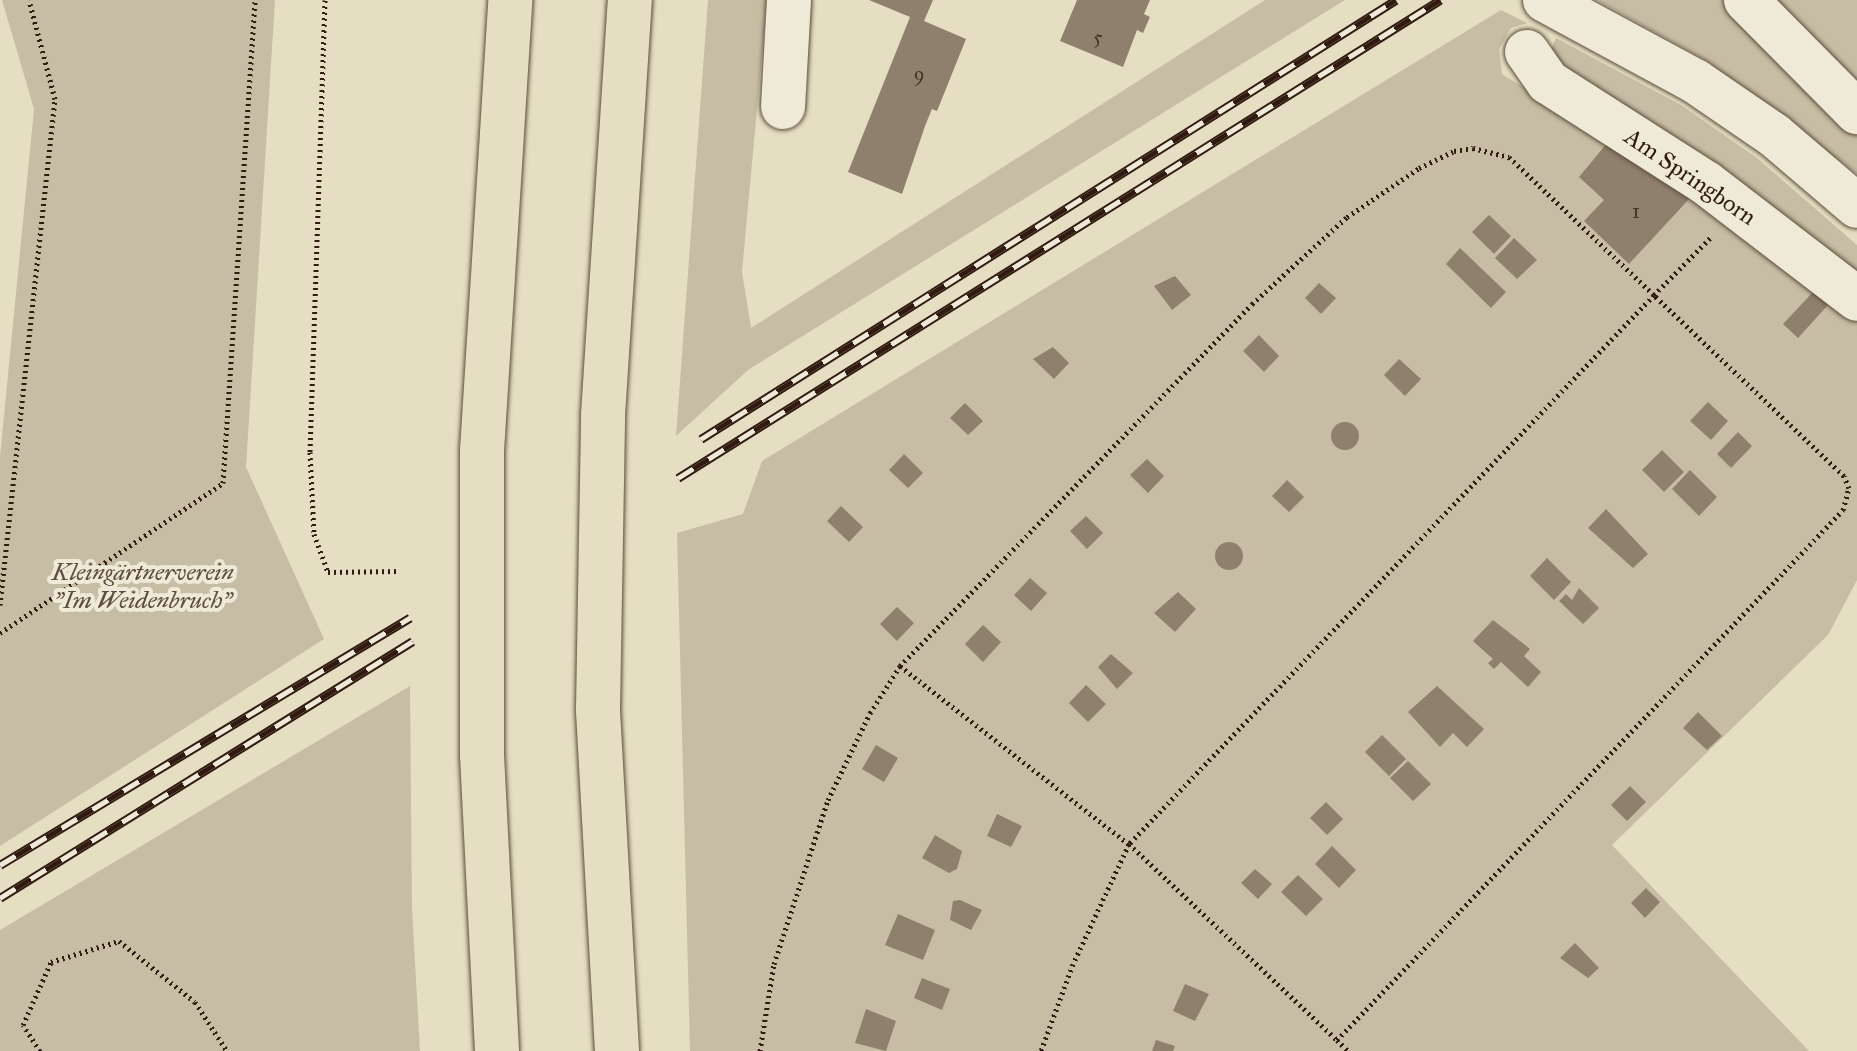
<!DOCTYPE html>
<meta charset="utf-8">
<style>
body{margin:0}
#map{position:relative;width:1857px;height:1051px;overflow:hidden;background:#e5dec2;font-family:"IM FELL Great Primer",serif}
div>[style]{position:absolute}
[style*='--x']{left:calc(var(--x)*1px);top:calc(var(--y)*1px);width:calc(var(--w)*1px);rotate:calc(var(--a)*1deg)}
.green>*{inset:0;background:#c6bda4}
.building>*{inset:0;background:#8f806d}
.round{border-radius:50%}
.path>*{height:5px;margin-top:-2.5px;transform-origin:0;background:repeating-linear-gradient(90deg,#311b10 0 2px,transparent 0 6px)}
.roads{filter:drop-shadow(0 0 2px #5e4c3c) drop-shadow(0 0 2px #5e4c3c)}
.minor>*{height:44px;margin:-22px;padding:0 22px;transform-origin:22px;border-radius:22px;background:#eeead7}
.highway>*{height:44px;margin:-22px;padding:0 22px;transform-origin:22px;border-radius:22px;background:#e5dec2}
.rail>*{height:9px;margin-top:-4.5px;transform-origin:0;background:repeating-linear-gradient(90deg,#eeead7 0 18px,#311b10 0 36px);box-sizing:border-box;border-block:2px solid #311b10}
span{translate:-50% -50%;white-space:nowrap;text-align:center;line-height:1.15;-webkit-text-stroke:8px #eeead7;paint-order:stroke}
.number-label{font-size:20px;color:#483427}
.number-label span{-webkit-text-stroke-width:0}
.street-label{font-size:24px;color:#311b10}
.park-label{font-size:24px;color:#5e4c3c;font-style:italic}
</style>
<div id="map">
<div class="green">
<div style="clip-path:polygon(2px 0,275px 0,246px 467px,324px 639px,0 846px,0 457px,34px 109px)"></div>
<div style="clip-path:polygon(708px 0,767px 0,742px 272px,751px 328px,1265px 0,1345px 0,748px 370px,676px 436px)"></div>
<div style="clip-path:polygon(1597px 0,1729px 0,1857px 129px,1857px 174px,1707px 61px)"></div>
<div style="clip-path:polygon(1763px 0,1857px 0,1857px 88px)"></div>
<div style="clip-path:polygon(1501px 10px,1527px 23px,1511px 28px,1499px 49px,1502px 74px,1719px 210px,1857px 319px,1857px 580px,1828px 635px,1612px 845px,1809px 1051px,690px 1051px,677px 533px,743px 514px,762px 461px)"></div>
<div style="clip-path:polygon(1556px 38px,1681px 105px,1757px 158px,1857px 245px,1857px 279px,1557px 69px,1550px 53px)"></div>
<div style="clip-path:polygon(410px 686px,412px 909px,420px 1051px,0 1051px,0 930px)"></div>
</div>
<div class="building">
<div style="clip-path:polygon(869px 0,933px 0,924px 21px,966px 39px,937px 111px,932px 109px,925px 126px,902px 194px,848px 172px,910px 17px)"></div>
<div style="clip-path:polygon(1077px 0,1150px 0,1144px 14px,1150px 17px,1143px 33px,1137px 30px,1123px 67px,1060px 41px)"></div>
<div style="clip-path:polygon(1608px 142px,1691px 197px,1629px 264px,1584px 221px,1604px 200px,1579px 177px)"></div>
<div style="clip-path:polygon(1489px 215px,1511px 236px,1494px 254px,1472px 232px)"></div>
<div style="clip-path:polygon(1514px 238px,1537px 260px,1517px 279px,1495px 258px)"></div>
<div style="clip-path:polygon(1460px 248px,1506px 292px,1491px 308px,1446px 264px)"></div>
<div style="clip-path:polygon(1175px 276px,1191px 295px,1172px 310px,1154px 286px)"></div>
<div style="clip-path:polygon(1319px 283px,1336px 298px,1321px 314px,1305px 298px)"></div>
<div style="clip-path:polygon(1814px 291px,1828px 305px,1798px 338px,1783px 324px)"></div>
<div style="clip-path:polygon(1259px 335px,1279px 356px,1264px 372px,1243px 351px)"></div>
<div style="clip-path:polygon(1053px 347px,1069px 363px,1054px 379px,1033px 359px)"></div>
<div style="clip-path:polygon(1399px 359px,1421px 379px,1405px 396px,1384px 375px)"></div>
<div style="clip-path:polygon(1708px 402px,1728px 421px,1711px 440px,1690px 421px)"></div>
<div style="clip-path:polygon(965px 403px,983px 421px,968px 435px,950px 418px)"></div>
<div class="round" style="left:1331px;top:422px;width:28px;height:28px"></div>
<div style="clip-path:polygon(1738px 432px,1752px 446px,1731px 468px,1717px 454px)"></div>
<div style="clip-path:polygon(1662px 450px,1684px 472px,1664px 492px,1642px 470px)"></div>
<div style="clip-path:polygon(904px 454px,923px 473px,908px 488px,889px 470px)"></div>
<div style="clip-path:polygon(1147px 459px,1164px 476px,1148px 493px,1130px 475px)"></div>
<div style="clip-path:polygon(1690px 470px,1717px 497px,1699px 516px,1672px 489px)"></div>
<div style="clip-path:polygon(1287px 480px,1304px 497px,1289px 512px,1272px 496px)"></div>
<div style="clip-path:polygon(841px 506px,863px 527px,849px 542px,827px 521px)"></div>
<div style="clip-path:polygon(1606px 509px,1648px 554px,1633px 568px,1588px 528px)"></div>
<div style="clip-path:polygon(1086px 516px,1103px 533px,1087px 549px,1070px 531px)"></div>
<div class="round" style="left:1215px;top:542px;width:28px;height:28px"></div>
<div style="clip-path:polygon(1547px 558px,1571px 582px,1554px 600px,1530px 576px)"></div>
<div style="clip-path:polygon(1030px 578px,1047px 593px,1031px 611px,1014px 595px)"></div>
<div style="clip-path:polygon(1579px 588px,1599px 608px,1583px 624px,1559px 601px,1566px 594px,1572px 600px)"></div>
<div style="clip-path:polygon(1178px 592px,1196px 609px,1175px 632px,1154px 613px)"></div>
<div style="clip-path:polygon(897px 607px,914px 623px,897px 641px,880px 624px)"></div>
<div style="clip-path:polygon(1493px 620px,1530px 649px,1524px 656px,1541px 672px,1528px 687px,1501px 662px,1494px 669px,1488px 663px,1493px 659px,1473px 641px)"></div>
<div style="clip-path:polygon(983px 625px,1001px 642px,983px 662px,965px 644px)"></div>
<div style="clip-path:polygon(1111px 654px,1133px 673px,1117px 689px,1098px 667px)"></div>
<div style="clip-path:polygon(1086px 685px,1106px 704px,1088px 722px,1069px 703px)"></div>
<div style="clip-path:polygon(1437px 686px,1484px 729px,1467px 747px,1453px 733px,1440px 747px,1408px 712px)"></div>
<div style="clip-path:polygon(1698px 712px,1722px 736px,1707px 750px,1683px 728px)"></div>
<div style="clip-path:polygon(1382px 735px,1406px 759px,1389px 776px,1365px 752px)"></div>
<div style="clip-path:polygon(876px 745px,898px 758px,884px 782px,862px 769px)"></div>
<div style="clip-path:polygon(1408px 761px,1431px 784px,1413px 801px,1390px 778px)"></div>
<div style="clip-path:polygon(1630px 786px,1646px 802px,1627px 821px,1611px 805px)"></div>
<div style="clip-path:polygon(1326px 802px,1343px 819px,1327px 835px,1310px 818px)"></div>
<div style="clip-path:polygon(997px 814px,1022px 826px,1011px 847px,987px 836px)"></div>
<div style="clip-path:polygon(935px 835px,962px 851px,957px 869px,949px 873px,922px 858px)"></div>
<div style="clip-path:polygon(1332px 846px,1356px 870px,1339px 888px,1315px 864px)"></div>
<div style="clip-path:polygon(1255px 869px,1272px 884px,1258px 899px,1241px 883px)"></div>
<div style="clip-path:polygon(1298px 875px,1323px 899px,1306px 916px,1281px 892px)"></div>
<div style="clip-path:polygon(1646px 888px,1660px 902px,1645px 918px,1631px 903px)"></div>
<div style="clip-path:polygon(960px 900px,982px 910px,971px 930px,950px 920px,953px 901px)"></div>
<div style="clip-path:polygon(898px 914px,935px 930px,923px 960px,885px 945px)"></div>
<div style="clip-path:polygon(1575px 943px,1599px 968px,1588px 978px,1560px 958px)"></div>
<div style="clip-path:polygon(922px 978px,950px 989px,942px 1010px,914px 998px)"></div>
<div style="clip-path:polygon(1185px 984px,1209px 994px,1195px 1021px,1173px 1011px)"></div>
<div style="clip-path:polygon(866px 1009px,896px 1021px,886px 1051px,855px 1043px)"></div>
<div style="clip-path:polygon(1156px 1040px,1175px 1046px,1173px 1051px,1152px 1051px)"></div>
</div>
<div class="path">
<div style="--x:325;--y:0;--w:452;--a:91.9"></div>
<div style="--x:310;--y:452;--w:82;--a:87.2"></div>
<div style="--x:314;--y:534;--w:40;--a:69.8"></div>
<div style="--x:328;--y:572;--w:71;--a:-0.8"></div>
<div style="--x:0;--y:605;--w:509;--a:-83.8"></div>
<div style="--x:55;--y:99;--w:102;--a:-104.7"></div>
<div style="--x:0;--y:633;--w:269;--a:-33.9"></div>
<div style="--x:223;--y:483;--w:484;--a:-86.2"></div>
<div style="--x:900;--y:666;--w:505;--a:-45.8"></div>
<div style="--x:1252;--y:304;--w:129;--a:-42.5"></div>
<div style="--x:1347;--y:217;--w:87;--a:-34.2"></div>
<div style="--x:1419;--y:168;--w:39;--a:-26"></div>
<div style="--x:1454;--y:151;--w:19;--a:-9"></div>
<div style="--x:1473;--y:148;--w:37;--a:14"></div>
<div style="--x:1509;--y:157;--w:200;--a:43.6"></div>
<div style="--x:1654;--y:295;--w:80;--a:-45.5"></div>
<div style="--x:1337;--y:1040;--w:16;--a:45"></div>
<div style="--x:40;--y:1051;--w:31;--a:-123"></div>
<div style="--x:23;--y:1025;--w:69;--a:-66"></div>
<div style="--x:51;--y:962;--w:71;--a:-17.2"></div>
<div style="--x:119;--y:941;--w:97;--a:38.8"></div>
<div style="--x:195;--y:1002;--w:59;--a:56.9"></div>
<div style="--x:760;--y:1051;--w:88;--a:-80.9"></div>
<div style="--x:774;--y:964;--w:173;--a:-71.8"></div>
<div style="--x:828;--y:800;--w:97;--a:-64.2"></div>
<div style="--x:870;--y:713;--w:56;--a:-57.4"></div>
<div style="--x:900;--y:666;--w:290;--a:37.9"></div>
<div style="--x:1129;--y:844;--w:286;--a:43.3"></div>
<div style="--x:1337;--y:1040;--w:733;--a:-46.33"></div>
<div style="--x:1843;--y:510;--w:23;--a:-75"></div>
<div style="--x:1849;--y:488;--w:13;--a:-113"></div>
<div style="--x:1844;--y:476;--w:262;--a:-136.4"></div>
<div style="--x:1654;--y:295;--w:760;--a:133.72"></div>
<div style="--x:1129;--y:844;--w:132;--a:115"></div>
<div style="--x:1073;--y:964;--w:93;--a:110.2"></div>
</div>
<div class="roads">
<div class="minor">
<div style="--x:1545;--y:0;--w:170;--a:28.4"></div>
<div style="--x:1695;--y:81;--w:96;--a:34.4"></div>
<div style="--x:1774;--y:135;--w:109;--a:40.5"></div>
<div style="--x:1746;--y:0;--w:158;--a:45.3"></div>
<div style="--x:1527;--y:52;--w:37;--a:55"></div>
<div style="--x:1548;--y:82;--w:188;--a:32.6"></div>
<div style="--x:1706;--y:183;--w:190;--a:37.5"></div>
<div style="--x:783;--y:107;--w:107;--a:-86.8"></div>
</div>
<div class="highway">
<div style="--x:497;--y:1051;--w:296;--a:-92.9"></div>
<div style="--x:482;--y:755;--w:304;--a:-90"></div>
<div style="--x:482;--y:451;--w:452;--a:-86.4"></div>
<div style="--x:617;--y:1051;--w:343;--a:-93.2"></div>
<div style="--x:598;--y:709;--w:294;--a:-89"></div>
<div style="--x:603;--y:415;--w:416;--a:-86.3"></div>
</div>
</div>
<div class="rail">
<div style="--x:701;--y:439;--w:822;--a:-32.28"></div>
<div style="--x:678;--y:478;--w:900;--a:-32.1"></div>
<div style="--x:0;--y:865;--w:479;--a:-31.1"></div>
<div style="--x:0;--y:898;--w:486;--a:-31.9"></div>
</div>
<div class="number-label">
<span style="left:1098px;top:37px">5</span>
<span style="left:919px;top:74px">9</span>
<span style="left:1636px;top:211px">1</span>
</div>
<div class="street-label">
<span style="left:1690px;top:177px;rotate:34deg">Am Springborn</span>
</div>
<div class="park-label">
<span style="left:143px;top:587px">Kleingärtnerverein<br>"Im Weidenbruch"</span>
</div>
</div>
